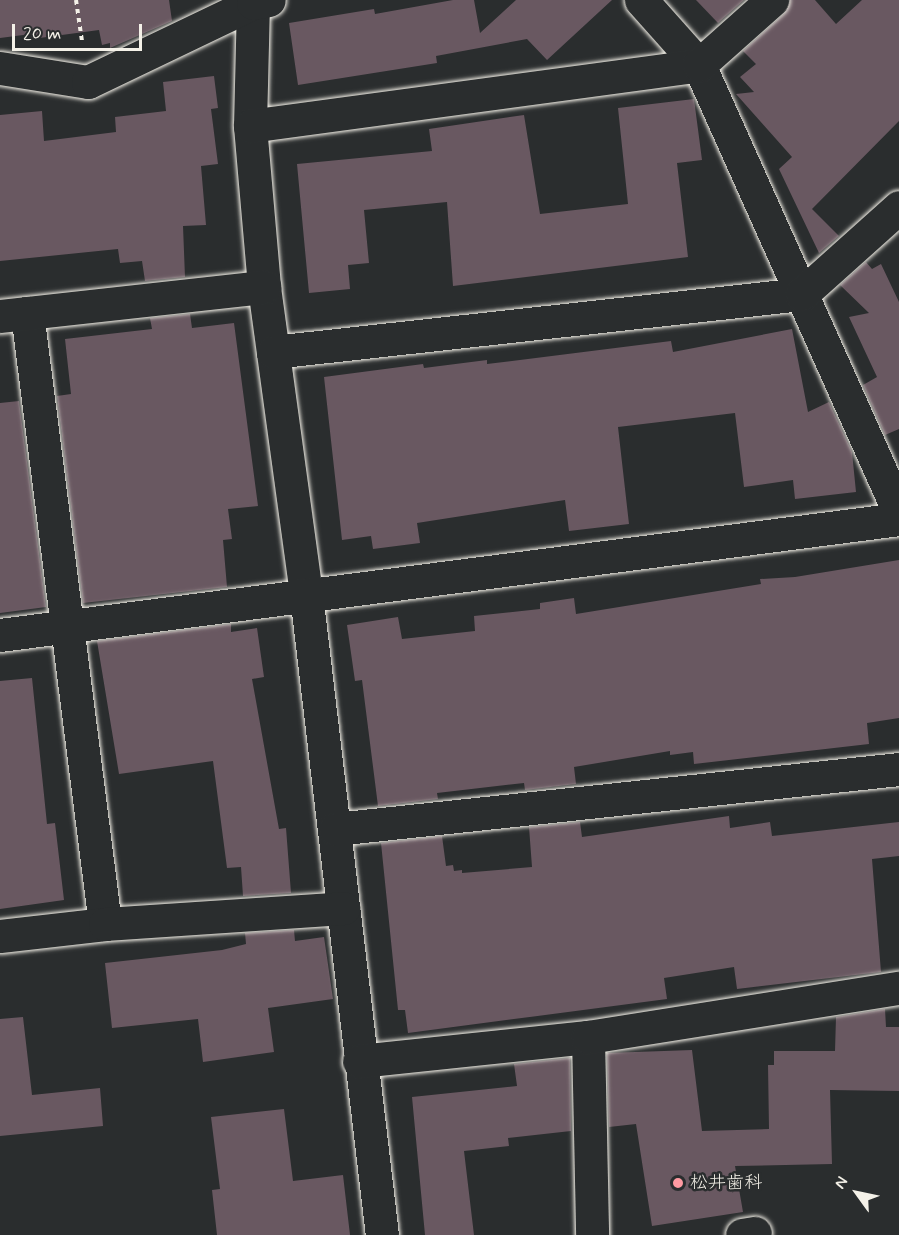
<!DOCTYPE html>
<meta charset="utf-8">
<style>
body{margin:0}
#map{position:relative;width:899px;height:1235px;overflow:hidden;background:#2a2d2e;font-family:Mynerve,"Klee One",sans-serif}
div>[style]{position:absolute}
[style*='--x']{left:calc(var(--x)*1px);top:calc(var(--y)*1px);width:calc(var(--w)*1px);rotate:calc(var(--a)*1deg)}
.building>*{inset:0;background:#695861}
.path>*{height:4px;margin-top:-2px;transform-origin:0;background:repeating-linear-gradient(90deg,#f4f1e8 0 4.5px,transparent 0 9px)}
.roads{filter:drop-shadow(0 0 2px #f4f1e8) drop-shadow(0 0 2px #f4f1e8)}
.street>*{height:33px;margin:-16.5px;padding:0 16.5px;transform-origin:16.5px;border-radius:16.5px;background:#2a2d2e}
.dots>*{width:16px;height:16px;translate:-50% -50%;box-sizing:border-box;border:3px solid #2a2d2e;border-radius:50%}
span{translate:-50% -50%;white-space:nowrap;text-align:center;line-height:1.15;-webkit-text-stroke:5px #2a2d2e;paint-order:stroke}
.poi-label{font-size:18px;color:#f4f1e8}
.left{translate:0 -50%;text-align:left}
.north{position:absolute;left:827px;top:1163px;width:60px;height:60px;-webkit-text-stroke:4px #2a2d2e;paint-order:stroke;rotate:303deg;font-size:16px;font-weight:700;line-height:24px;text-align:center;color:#f4f1e8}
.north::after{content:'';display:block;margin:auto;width:21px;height:27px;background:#f4f1e8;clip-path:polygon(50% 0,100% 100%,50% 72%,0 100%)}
.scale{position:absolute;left:12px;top:24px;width:130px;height:27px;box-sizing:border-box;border:3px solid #f4f1e8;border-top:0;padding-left:8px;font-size:18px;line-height:21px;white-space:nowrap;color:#f4f1e8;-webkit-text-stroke:4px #2a2d2e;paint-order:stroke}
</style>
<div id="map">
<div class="building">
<div style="clip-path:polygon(0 0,169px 0,172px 21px,110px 48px,110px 43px,102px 45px,99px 30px,32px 39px,31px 34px,0 38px)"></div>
<div style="clip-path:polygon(453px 0,474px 0,480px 33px,516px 0,612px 0,547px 60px,527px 39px,436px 56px,437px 63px,298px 85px,289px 23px,374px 9px,375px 14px)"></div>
<div style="clip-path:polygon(696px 0,744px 0,718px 23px)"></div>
<div style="clip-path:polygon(790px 0,815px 0,836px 24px,862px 0,899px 0,899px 121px,812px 209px,839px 236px,819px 253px,779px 169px,792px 157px,736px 94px,754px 92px,740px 77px,756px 64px,743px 51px,784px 14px)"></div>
<div style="clip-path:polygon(214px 76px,218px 108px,211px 109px,218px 164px,201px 166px,206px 225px,183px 226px,185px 277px,145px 281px,142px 261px,120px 263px,118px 249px,0 261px,0 115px,42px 111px,44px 141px,116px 132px,115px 117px,166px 111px,163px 82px)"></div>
<div style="clip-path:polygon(694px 99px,702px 160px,677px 163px,688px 257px,453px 286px,447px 202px,364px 210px,369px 263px,348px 265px,350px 289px,309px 293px,297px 164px,432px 151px,429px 129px,524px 115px,540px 214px,628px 204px,618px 108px)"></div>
<div style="clip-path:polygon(866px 262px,872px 269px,881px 264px,899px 302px,899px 429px,885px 435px,863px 385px,877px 377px,849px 317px,869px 313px,840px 285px)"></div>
<div style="clip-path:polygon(190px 314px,192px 328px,234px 323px,258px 506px,228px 509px,232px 539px,223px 540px,227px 587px,83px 603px,57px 396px,71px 394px,65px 339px,152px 329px,150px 318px)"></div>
<div style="clip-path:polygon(792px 329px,808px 412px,829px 402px,852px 452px,856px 492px,795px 499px,793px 480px,744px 487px,735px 413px,618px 427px,629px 524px,569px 531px,565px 500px,417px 523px,420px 543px,373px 549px,371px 536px,342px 540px,324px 377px,423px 364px,424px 368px,487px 360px,487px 364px,671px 341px,673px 352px)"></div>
<div style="clip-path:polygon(19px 401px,46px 607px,0 613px,0 403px)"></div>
<div style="clip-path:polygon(899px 560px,899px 718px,867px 723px,869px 744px,694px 764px,693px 752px,670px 755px,670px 751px,574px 767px,576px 784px,525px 790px,524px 783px,437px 793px,438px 799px,378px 806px,362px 680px,355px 681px,347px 625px,398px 617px,402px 639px,475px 631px,474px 616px,540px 609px,540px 603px,574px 598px,576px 614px,761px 584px,760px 579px,795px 577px)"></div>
<div style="clip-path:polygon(231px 624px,231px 632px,257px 628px,264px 677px,252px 679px,279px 829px,286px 828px,291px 893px,243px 896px,241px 867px,227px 868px,213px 761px,119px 774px,97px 641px)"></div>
<div style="clip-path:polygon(32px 678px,47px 824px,55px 823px,64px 900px,0 909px,0 681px)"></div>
<div style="clip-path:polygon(729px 816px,730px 828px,770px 822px,772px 836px,899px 822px,899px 856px,872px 859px,881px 972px,737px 989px,734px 967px,664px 978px,667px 999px,408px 1033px,405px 1010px,398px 1010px,381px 843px,442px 836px,446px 866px,453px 865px,454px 871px,462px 870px,462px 873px,532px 867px,529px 827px,580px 822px,582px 837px)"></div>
<div style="clip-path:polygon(294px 930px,295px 941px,324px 937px,333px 999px,268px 1008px,274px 1052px,203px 1062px,198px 1019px,112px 1028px,105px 963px,222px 950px,246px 944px,245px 933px)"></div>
<div style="clip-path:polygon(885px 1009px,886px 1027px,899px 1027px,899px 1091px,830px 1090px,832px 1164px,735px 1166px,743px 1212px,652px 1226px,636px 1124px,609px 1127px,607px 1053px,692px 1050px,702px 1131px,769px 1129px,768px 1065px,774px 1065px,774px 1051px,835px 1051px,836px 1017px)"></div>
<div style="clip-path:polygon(23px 1017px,32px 1095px,100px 1088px,103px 1126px,0 1136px,0 1019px)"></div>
<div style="clip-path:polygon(570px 1058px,571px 1131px,508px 1138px,509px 1146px,464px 1151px,474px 1235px,425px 1235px,412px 1097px,517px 1086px,514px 1064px)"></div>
<div style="clip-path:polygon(284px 1109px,293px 1181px,343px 1175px,350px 1235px,217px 1235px,212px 1190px,220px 1189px,211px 1117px)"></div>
</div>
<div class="path">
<div style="--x:76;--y:0;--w:41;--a:81.7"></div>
</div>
<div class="roads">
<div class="street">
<div style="--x:641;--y:0;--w:87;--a:48.3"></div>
<div style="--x:699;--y:65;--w:490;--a:65.9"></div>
<div style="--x:253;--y:3;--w:123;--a:91.4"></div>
<div style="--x:250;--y:126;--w:162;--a:85"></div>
<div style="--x:264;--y:287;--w:310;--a:82.2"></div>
<div style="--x:306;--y:594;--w:645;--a:83.24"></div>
<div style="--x:0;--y:68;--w:89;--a:9"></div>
<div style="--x:88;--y:82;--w:183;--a:-25.6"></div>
<div style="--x:253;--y:3;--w:16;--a:-11"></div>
<div style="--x:250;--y:126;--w:453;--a:-7.7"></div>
<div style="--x:699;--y:65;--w:98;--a:-41.7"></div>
<div style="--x:27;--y:313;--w:616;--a:82.72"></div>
<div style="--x:0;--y:316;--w:266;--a:-6.3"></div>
<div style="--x:273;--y:352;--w:532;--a:-6.26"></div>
<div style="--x:802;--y:294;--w:130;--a:-41.9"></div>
<div style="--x:0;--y:635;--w:906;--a:-7.35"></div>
<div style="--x:335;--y:829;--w:567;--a:-6.07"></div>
<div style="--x:0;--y:936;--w:106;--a:-6.5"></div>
<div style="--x:105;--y:924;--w:239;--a:-3.8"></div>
<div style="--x:588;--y:1037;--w:198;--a:88.8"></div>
<div style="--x:359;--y:1061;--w:230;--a:-6"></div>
<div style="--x:588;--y:1037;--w:315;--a:-9"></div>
<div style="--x:742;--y:1235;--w:13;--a:-9"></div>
</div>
</div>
<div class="dots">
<div style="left:678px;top:1183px;background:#ff9aa2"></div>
</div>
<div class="poi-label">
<span class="left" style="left:690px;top:1183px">松井歯科</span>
</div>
<div class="north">N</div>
<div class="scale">20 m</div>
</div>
